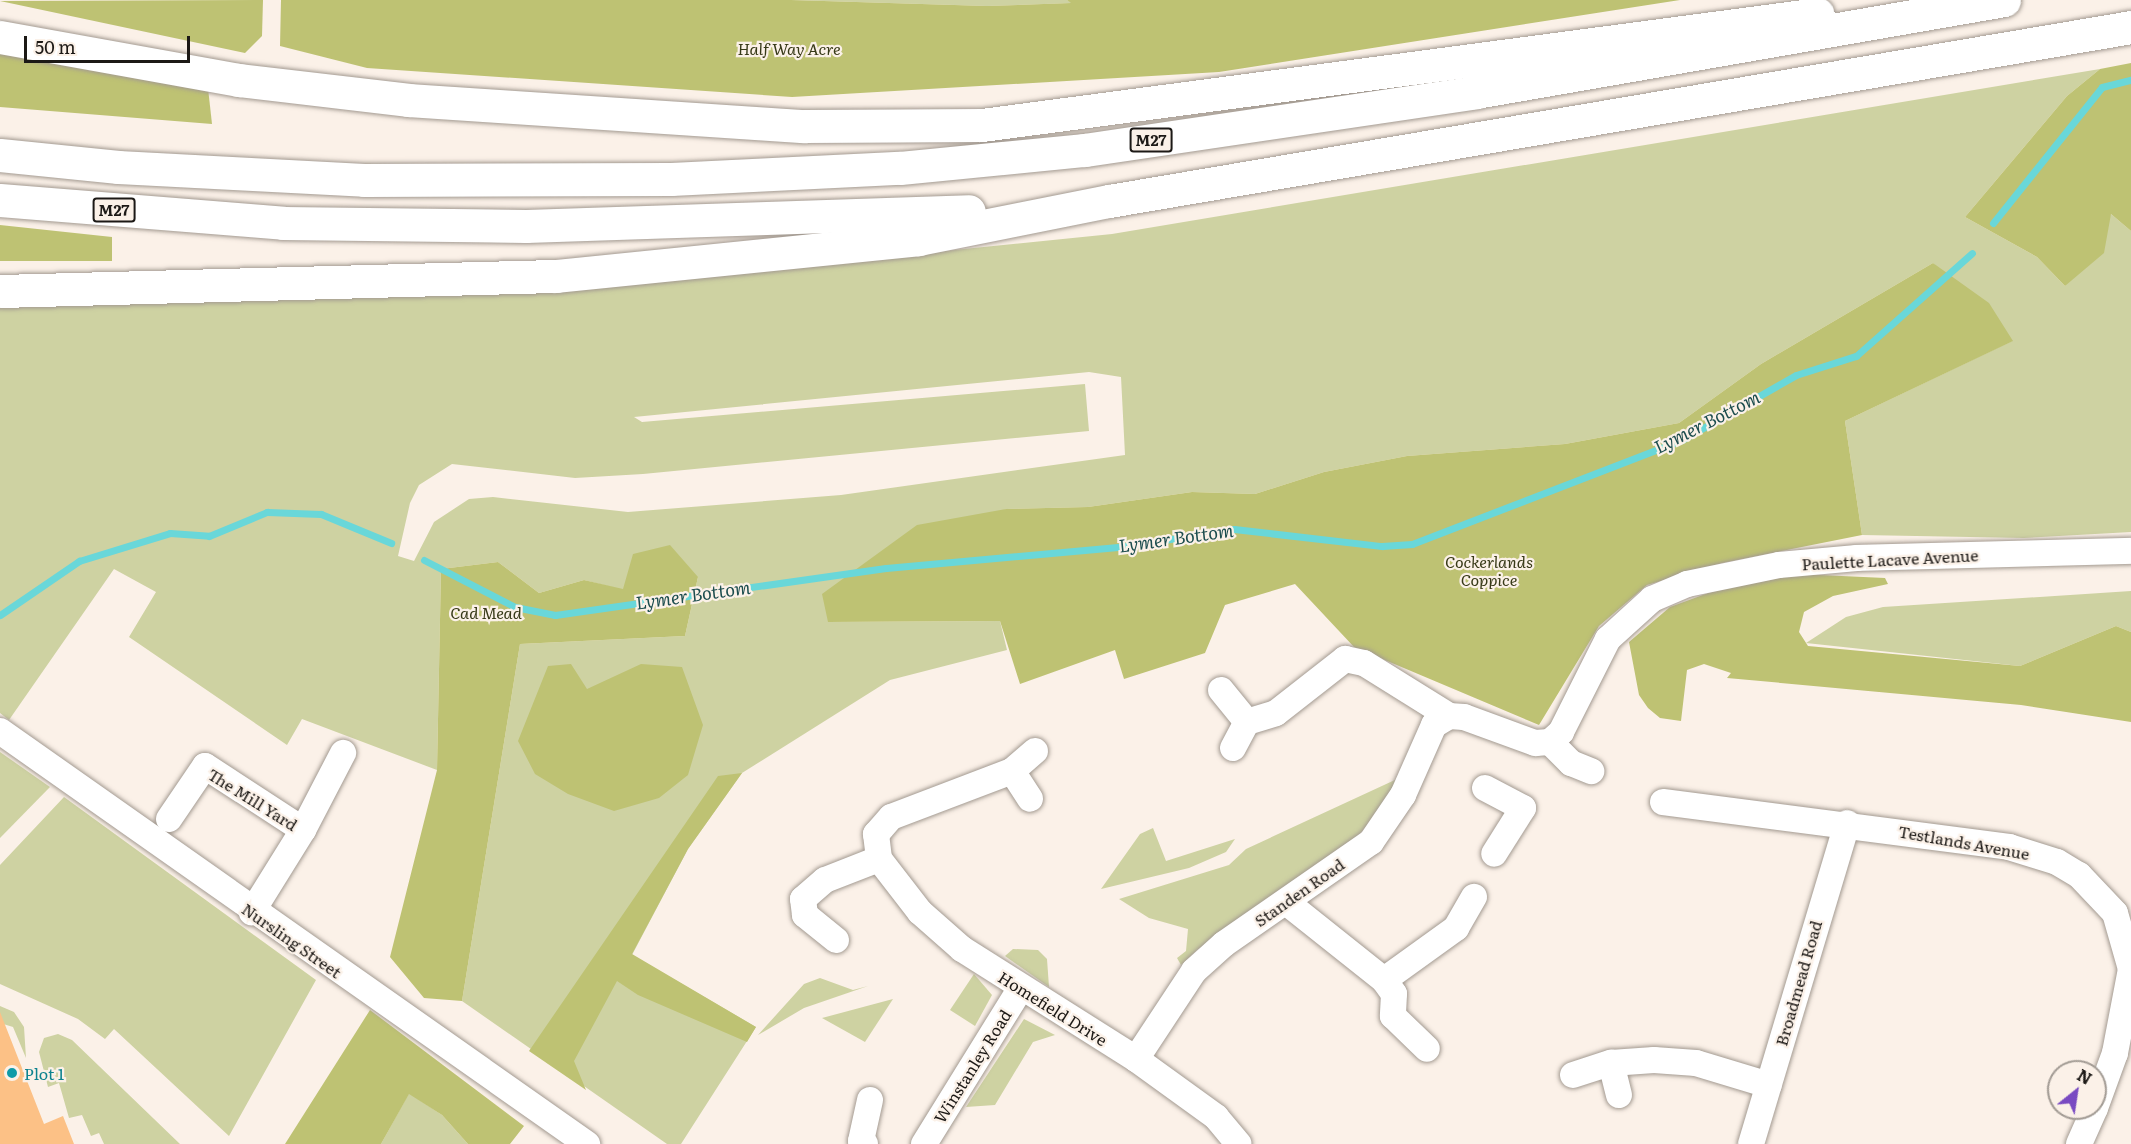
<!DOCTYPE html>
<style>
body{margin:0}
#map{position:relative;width:2131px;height:1144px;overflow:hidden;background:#fbf1e8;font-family:Literata,serif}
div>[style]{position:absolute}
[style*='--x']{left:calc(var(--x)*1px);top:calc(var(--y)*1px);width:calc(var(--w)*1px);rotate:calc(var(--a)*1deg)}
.green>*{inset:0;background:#ced2a2}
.forest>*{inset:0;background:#bec273}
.stream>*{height:7px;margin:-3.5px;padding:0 3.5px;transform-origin:3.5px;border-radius:3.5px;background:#69d7d9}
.building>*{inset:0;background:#fcc186}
.roads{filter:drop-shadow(0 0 2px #a39a91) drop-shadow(0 0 2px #a39a91)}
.minor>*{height:26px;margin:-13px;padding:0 13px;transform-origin:13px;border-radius:13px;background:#fff}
.motorway>*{height:33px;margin:-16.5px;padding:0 16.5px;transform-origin:16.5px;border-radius:16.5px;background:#fff}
.dots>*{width:16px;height:16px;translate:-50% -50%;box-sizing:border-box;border:3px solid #fbf1e8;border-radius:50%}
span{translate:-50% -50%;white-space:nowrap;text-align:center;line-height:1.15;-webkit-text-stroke:4.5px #fbf1e8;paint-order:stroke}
.shield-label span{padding:2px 4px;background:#fbf1e8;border:2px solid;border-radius:4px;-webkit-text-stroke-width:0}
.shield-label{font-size:15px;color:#1c1916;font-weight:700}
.park-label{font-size:16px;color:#373917;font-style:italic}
.street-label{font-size:16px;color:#1c1916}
.culture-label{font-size:16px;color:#0d838f}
.left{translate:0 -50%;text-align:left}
.water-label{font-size:18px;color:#1c4d4e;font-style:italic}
.north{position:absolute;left:2047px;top:1060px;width:60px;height:60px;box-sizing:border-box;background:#fbf1e8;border:2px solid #a29b94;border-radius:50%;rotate:30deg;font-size:16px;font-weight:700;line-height:24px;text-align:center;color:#1c1916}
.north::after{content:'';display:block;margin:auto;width:21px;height:27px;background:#794ac2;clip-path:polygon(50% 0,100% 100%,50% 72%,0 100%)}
.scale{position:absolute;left:24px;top:36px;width:166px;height:27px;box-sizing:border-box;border:3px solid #1c1916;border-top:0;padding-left:8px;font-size:18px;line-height:21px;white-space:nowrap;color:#1c1916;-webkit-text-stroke:4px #fbf1e8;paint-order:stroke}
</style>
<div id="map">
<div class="green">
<div style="clip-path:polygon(791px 0,1067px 0,1072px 3px,987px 6px)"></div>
<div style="clip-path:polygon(evenodd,2100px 69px,2067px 96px,1965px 217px,2037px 257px,2065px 286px,2111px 214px,2131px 231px,2131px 532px,2024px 538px,1862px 535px,1845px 421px,2012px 341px,1933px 263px,1761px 364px,1679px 423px,1565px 444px,1407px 456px,1324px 472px,1255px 494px,1192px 492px,1088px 507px,1006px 509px,828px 622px,1000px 621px,1007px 650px,890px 680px,742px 773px,688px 849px,632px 955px,756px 1027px,681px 1144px,667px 1144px,462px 1001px,520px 644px,685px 636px,698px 577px,623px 590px,584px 580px,539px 593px,498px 562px,441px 569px,437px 770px,302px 719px,287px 745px,129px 637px,156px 592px,114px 569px,9px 720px,0 713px,0 308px,350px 296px,905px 255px,1112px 234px,2100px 69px,1089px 372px,1121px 377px,1125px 455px,841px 495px,628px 512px,493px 497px,469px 499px,434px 522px,414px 561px,398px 556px,410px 503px,419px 485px,452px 464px,575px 478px,643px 474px,1089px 431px,1085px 384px,642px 422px,634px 417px,1089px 372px)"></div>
<div style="clip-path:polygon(2131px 591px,2131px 632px,2116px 626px,2020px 666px,1806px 643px,1846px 617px,1883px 607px)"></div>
<div style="clip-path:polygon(0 752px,50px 787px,0 838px)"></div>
<div style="clip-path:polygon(1397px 779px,1388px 803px,1342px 853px,1197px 950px,1181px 965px,1177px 958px,1186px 951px,1188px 929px,1149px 918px,1119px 899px,1229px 865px,1246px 849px)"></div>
<div style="clip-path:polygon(64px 797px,316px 980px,229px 1136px,114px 1029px,105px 1039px,78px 1019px,0 984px,0 865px)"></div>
<div style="clip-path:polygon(1153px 828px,1166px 861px,1235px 839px,1226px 852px,1189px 868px,1101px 889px,1140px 834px)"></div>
<div style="clip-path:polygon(1013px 949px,1038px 950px,1047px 959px,1049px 987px,1005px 956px)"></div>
<div style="clip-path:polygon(974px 974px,992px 995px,975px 1026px,950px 1010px)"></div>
<div style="clip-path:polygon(820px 978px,853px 990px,868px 986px,804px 1008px,758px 1035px,804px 984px)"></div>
<div style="clip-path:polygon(893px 999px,865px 1042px,822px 1018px)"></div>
<div style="clip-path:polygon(0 1006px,14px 1012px,24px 1027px,26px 1058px,13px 1027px,0 1023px)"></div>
<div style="clip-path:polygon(1024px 1019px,1055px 1035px,1033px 1042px,995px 1105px,966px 1107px)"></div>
<div style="clip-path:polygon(58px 1034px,72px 1040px,180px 1144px,104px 1144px,99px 1133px,91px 1136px,82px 1115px,69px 1118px,59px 1083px,48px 1087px,39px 1052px,44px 1038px)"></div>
<div style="clip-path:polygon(409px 1093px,442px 1115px,468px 1144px,381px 1144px)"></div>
</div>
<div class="forest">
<div style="clip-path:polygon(263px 0,262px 36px,245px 53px,0 1px)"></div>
<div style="clip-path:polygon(281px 0,791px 0,987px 6px,1071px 3px,1067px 0,1680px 0,1219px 72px,792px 97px,367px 68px,280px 46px)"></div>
<div style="clip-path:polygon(0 49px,208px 88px,212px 124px,0 107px)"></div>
<div style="clip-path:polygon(2131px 63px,2131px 231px,2111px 214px,2104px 253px,2065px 286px,2037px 257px,1965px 217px,2067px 96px,2100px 69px)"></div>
<div style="clip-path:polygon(0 225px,112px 237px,112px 261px,0 261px)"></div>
<div style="clip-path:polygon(1933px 263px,1989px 303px,2013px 341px,1845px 421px,1862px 535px,1722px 563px,1647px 585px,1599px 626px,1539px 725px,1354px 647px,1295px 584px,1225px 605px,1205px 653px,1124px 679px,1115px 650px,1020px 684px,1000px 621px,828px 622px,822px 594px,917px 525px,1006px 509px,1088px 507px,1192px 492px,1255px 494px,1324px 472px,1407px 456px,1565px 444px,1679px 423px,1761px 364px)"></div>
<div style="clip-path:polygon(670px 545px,698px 577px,685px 636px,520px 644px,462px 1001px,424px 998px,390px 957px,437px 770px,441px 569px,498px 562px,539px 593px,584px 580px,623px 589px,633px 554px)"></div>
<div style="clip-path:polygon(1798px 574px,1885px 578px,1888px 584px,1833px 596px,1804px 612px,1799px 632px,1808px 646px,2020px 666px,2116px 626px,2131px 632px,2131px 722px,2021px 705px,1727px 678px,1731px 673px,1704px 664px,1687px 670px,1681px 721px,1660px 718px,1648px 708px,1639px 695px,1629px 642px,1670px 607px,1722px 588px)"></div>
<div style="clip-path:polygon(571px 664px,587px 689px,641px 664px,682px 667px,703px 725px,688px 775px,659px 798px,614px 811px,568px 794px,535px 774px,518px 741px,548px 666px)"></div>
<div style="clip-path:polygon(742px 773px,688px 849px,632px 954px,756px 1027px,747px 1042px,638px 995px,617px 981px,574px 1061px,586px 1090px,529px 1051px,718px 776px)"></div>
<div style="clip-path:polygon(370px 1010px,524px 1126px,510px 1144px,468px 1144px,442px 1115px,409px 1094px,381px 1144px,285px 1144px)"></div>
</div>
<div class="stream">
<div style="--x:1993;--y:223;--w:174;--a:-51.3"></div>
<div style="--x:2102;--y:87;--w:30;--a:-14"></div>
<div style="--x:424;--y:560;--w:102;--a:27.3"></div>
<div style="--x:515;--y:607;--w:41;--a:11.3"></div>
<div style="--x:555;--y:615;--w:334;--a:-8.1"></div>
<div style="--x:886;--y:568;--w:241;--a:-5.2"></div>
<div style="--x:1126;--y:546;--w:109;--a:-8.9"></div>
<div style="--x:1234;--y:529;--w:149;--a:6.6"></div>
<div style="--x:1382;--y:546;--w:30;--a:-4"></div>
<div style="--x:1412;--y:544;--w:289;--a:-21.1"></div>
<div style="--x:1682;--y:440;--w:131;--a:-29.7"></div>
<div style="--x:1796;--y:375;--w:63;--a:-17.6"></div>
<div style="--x:1856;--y:356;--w:155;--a:-41.6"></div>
<div style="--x:0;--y:615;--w:96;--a:-34.4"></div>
<div style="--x:79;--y:561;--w:95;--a:-17.1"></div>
<div style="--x:170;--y:533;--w:39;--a:4"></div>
<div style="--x:209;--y:536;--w:63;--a:-22.5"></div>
<div style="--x:267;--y:512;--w:54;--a:2.1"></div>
<div style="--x:321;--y:514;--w:76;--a:22.5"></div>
</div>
<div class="building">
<div style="clip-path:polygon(0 1012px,44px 1124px,63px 1116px,74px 1144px,0 1144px)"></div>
</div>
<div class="roads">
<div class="minor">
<div style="--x:1221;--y:690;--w:41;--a:50.9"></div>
<div style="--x:1247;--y:722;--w:30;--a:-17"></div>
<div style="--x:1276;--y:713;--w:88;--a:-38"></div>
<div style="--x:1345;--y:659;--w:19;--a:12"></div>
<div style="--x:1364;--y:663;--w:100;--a:31.9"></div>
<div style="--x:1449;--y:716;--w:15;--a:4"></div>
<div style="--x:1464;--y:717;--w:76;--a:20.1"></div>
<div style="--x:1535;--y:743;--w:15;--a:-4"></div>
<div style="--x:1550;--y:742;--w:30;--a:45"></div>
<div style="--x:1571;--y:763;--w:22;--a:22"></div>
<div style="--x:0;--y:731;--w:718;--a:35.13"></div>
<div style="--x:1550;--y:742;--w:15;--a:-42"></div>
<div style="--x:1561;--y:732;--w:104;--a:-63.2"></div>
<div style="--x:1608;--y:639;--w:59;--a:-42.3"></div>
<div style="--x:1652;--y:599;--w:38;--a:-23"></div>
<div style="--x:1687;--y:584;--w:94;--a:-11.7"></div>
<div style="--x:1779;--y:565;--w:78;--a:-5.1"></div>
<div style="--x:1857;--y:558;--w:274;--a:-1.5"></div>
<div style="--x:1233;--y:748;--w:30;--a:-62"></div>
<div style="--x:1035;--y:751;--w:30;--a:139"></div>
<div style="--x:1012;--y:771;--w:129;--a:159.2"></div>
<div style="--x:891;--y:817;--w:23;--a:131"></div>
<div style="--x:876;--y:834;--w:25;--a:83"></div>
<div style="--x:879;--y:859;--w:67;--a:52.3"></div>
<div style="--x:920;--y:912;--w:56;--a:41.4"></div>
<div style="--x:962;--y:949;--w:206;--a:32.3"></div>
<div style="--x:1136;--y:1059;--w:99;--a:35.9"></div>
<div style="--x:1216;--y:1117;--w:35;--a:50"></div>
<div style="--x:1012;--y:771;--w:33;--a:57"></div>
<div style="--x:1485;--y:788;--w:43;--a:27.8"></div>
<div style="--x:1523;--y:808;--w:54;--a:122.2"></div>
<div style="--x:1663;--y:802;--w:349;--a:7.4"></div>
<div style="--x:2009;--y:847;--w:50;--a:17.4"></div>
<div style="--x:2057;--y:862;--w:26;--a:31"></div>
<div style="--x:2079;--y:875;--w:52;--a:46.5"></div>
<div style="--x:2115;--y:913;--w:58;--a:74.1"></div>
<div style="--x:2131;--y:969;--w:86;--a:100.8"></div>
<div style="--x:2115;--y:1053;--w:59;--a:110"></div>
<div style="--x:169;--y:819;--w:64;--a:-55.8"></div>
<div style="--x:205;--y:766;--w:117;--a:33.1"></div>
<div style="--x:303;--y:830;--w:97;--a:121.9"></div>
<div style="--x:303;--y:830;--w:87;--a:-62.5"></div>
<div style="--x:1286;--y:902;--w:125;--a:38.5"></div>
<div style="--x:1384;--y:980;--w:17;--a:54"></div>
<div style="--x:1394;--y:994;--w:22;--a:93"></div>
<div style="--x:1393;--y:1016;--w:47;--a:44.1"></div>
<div style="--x:836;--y:940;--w:40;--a:-141"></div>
<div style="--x:805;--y:915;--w:16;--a:-97"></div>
<div style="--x:803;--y:899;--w:29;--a:-41"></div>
<div style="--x:825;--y:880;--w:58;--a:-21.3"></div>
<div style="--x:1384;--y:980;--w:89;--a:-35.8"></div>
<div style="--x:1456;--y:928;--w:36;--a:-60"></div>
<div style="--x:1136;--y:1059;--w:105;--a:-56.6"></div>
<div style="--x:1194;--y:971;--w:40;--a:-42"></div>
<div style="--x:1224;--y:944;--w:179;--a:-34.8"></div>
<div style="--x:1371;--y:842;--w:57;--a:-55.8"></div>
<div style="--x:1403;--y:795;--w:77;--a:-66.1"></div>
<div style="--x:1434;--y:725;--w:17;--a:-31"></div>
<div style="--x:1611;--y:1063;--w:33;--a:76"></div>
<div style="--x:1573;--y:1075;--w:40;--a:-18"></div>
<div style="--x:1611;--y:1063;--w:43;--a:-4"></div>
<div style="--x:1654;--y:1060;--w:42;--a:4.1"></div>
<div style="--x:1696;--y:1063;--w:76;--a:16.8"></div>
<div style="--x:865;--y:1144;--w:5;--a:-143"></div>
<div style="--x:861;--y:1141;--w:42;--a:-77.6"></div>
<div style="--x:924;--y:1144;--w:182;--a:-58.2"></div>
<div style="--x:1751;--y:1144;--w:335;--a:-73.3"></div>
<div style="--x:2079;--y:1144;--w:39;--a:-66"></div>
</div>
<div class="motorway">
<div style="--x:0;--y:37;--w:243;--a:10.2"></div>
<div style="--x:239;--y:80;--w:170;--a:6.7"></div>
<div style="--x:408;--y:100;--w:397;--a:3.8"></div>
<div style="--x:804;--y:126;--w:178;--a:-0.3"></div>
<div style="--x:982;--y:125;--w:843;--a:-7.56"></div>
<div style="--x:0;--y:155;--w:119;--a:5.8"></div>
<div style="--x:118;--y:167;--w:246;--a:3"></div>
<div style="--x:364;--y:180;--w:307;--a:-0.2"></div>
<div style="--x:671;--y:179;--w:229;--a:-2.8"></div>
<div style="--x:900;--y:168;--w:186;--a:-5.6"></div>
<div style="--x:1085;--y:150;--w:395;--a:-8.4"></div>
<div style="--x:1476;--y:92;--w:536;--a:-9.88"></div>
<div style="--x:0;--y:200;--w:284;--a:4.6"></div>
<div style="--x:283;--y:223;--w:243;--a:0.7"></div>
<div style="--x:526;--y:226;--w:443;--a:-1.9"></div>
<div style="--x:0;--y:291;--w:556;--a:-1.55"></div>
<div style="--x:556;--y:276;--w:364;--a:-5.8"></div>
<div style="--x:918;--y:239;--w:195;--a:-11.3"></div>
<div style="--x:1109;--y:201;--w:1037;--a:-9.66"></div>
</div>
</div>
<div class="dots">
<div style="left:12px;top:1073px;background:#0f9aa8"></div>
</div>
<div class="shield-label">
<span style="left:1151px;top:140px">M27</span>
<span style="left:114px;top:210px">M27</span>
</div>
<div class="park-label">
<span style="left:789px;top:48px">Half Way Acre</span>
<span style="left:1489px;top:570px">Cockerlands<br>Coppice</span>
<span style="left:486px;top:612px">Cad Mead</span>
</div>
<div class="street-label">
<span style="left:1890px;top:559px;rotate:-3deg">Paulette Lacave Avenue</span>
<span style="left:253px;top:799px;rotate:32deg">The Mill Yard</span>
<span style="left:1964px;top:842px;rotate:10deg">Testlands Avenue</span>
<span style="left:1299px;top:892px;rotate:-35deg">Standen Road</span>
<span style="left:292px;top:940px;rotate:35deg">Nursling Street</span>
<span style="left:1798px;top:983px;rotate:-74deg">Broadmead Road</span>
<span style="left:1053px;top:1008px;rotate:32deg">Homefield Drive</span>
<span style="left:972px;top:1066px;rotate:-58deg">Winstanley Road</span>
</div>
<div class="culture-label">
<span class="left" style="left:24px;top:1073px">Plot 1</span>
</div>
<div class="water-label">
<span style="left:1707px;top:422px;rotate:-27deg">Lymer Bottom</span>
<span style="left:1176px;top:538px;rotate:-8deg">Lymer Bottom</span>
<span style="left:693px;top:595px;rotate:-8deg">Lymer Bottom</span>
</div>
<div class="north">N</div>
<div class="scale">50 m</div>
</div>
